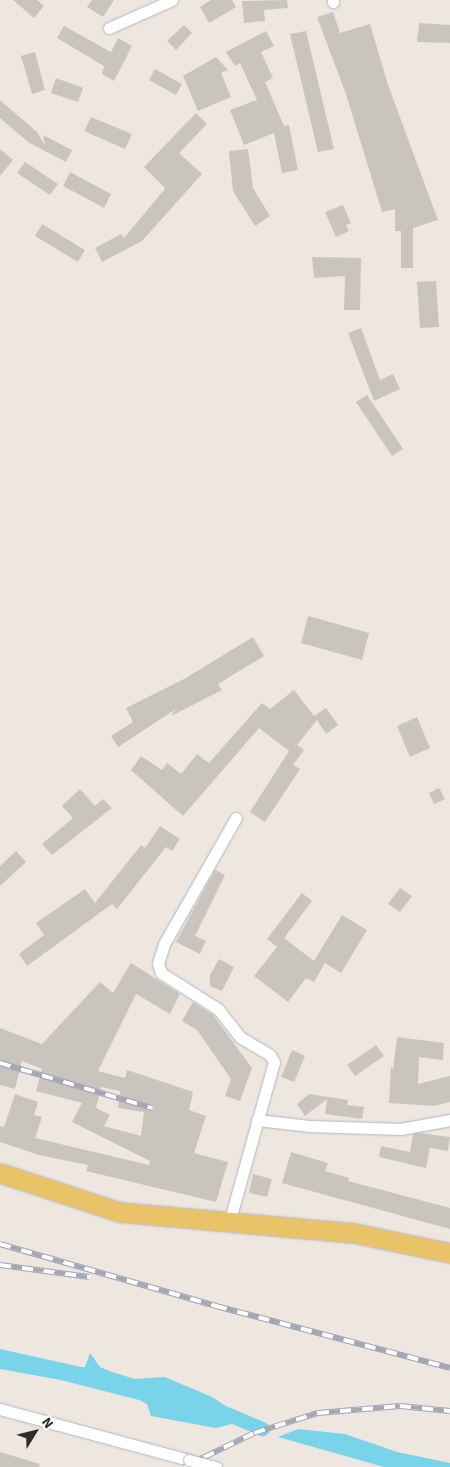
<!DOCTYPE html>
<style>
body{margin:0}
#map{position:relative;width:450px;height:1467px;overflow:hidden;background:#ede7e0;font-family:"Source Sans 3",sans-serif}
div>[style]{position:absolute}
[style*='--x']{left:calc(var(--x)*1px);top:calc(var(--y)*1px);width:calc(var(--w)*1px);rotate:calc(var(--a)*1deg)}
.water>*{inset:0;background:#79d3e9}
.canal>*{height:14px;margin:-7px;padding:0 7px;transform-origin:7px;border-radius:7px;background:#79d3e9}
.building>*{inset:0;background:#c9c5be}
.roads{filter:drop-shadow(0 0 1px #b3b7bf) drop-shadow(0 0 1px #b3b7bf)}
.minor>*{height:11px;margin:-5.5px;padding:0 5.5px;transform-origin:5.5px;border-radius:5.5px;background:#fff}
.primary>*{height:19px;margin:-9.5px;padding:0 9.5px;transform-origin:9.5px;border-radius:9.5px;background:#eac268}
.rail>*{height:5.5px;margin-top:-2.75px;transform-origin:0;background:repeating-linear-gradient(90deg,#fff 0 11px,#a3a7b6 0 22px);box-sizing:border-box;border-block:1px solid #a3a7b6}
.bridges{filter:drop-shadow(0 0 1px #b3b7bf) drop-shadow(0 0 1px #b3b7bf)}
.minor-bridge>*{height:11px;margin:-5.5px;padding:0 5.5px;transform-origin:5.5px;border-radius:5.5px;background:#fff}
span{translate:-50% -50%;white-space:nowrap;text-align:center;line-height:1.15;-webkit-text-stroke:4.5px #fff;paint-order:stroke}
.north{position:absolute;left:10px;top:1407px;width:50px;height:50px;-webkit-text-stroke:4px #fff;paint-order:stroke;rotate:54deg;font-size:14px;font-weight:700;line-height:20px;text-align:center;color:#2d2d2d}
.north::after{content:'';display:block;margin:auto;width:18px;height:22px;background:#2d2d2d;clip-path:polygon(50% 0,100% 100%,50% 72%,0 100%)}
</style>
<div id="map">
<div class="water">
<div style="clip-path:polygon(0 1349px,81px 1367px,85px 1367px,90px 1353px,100px 1367px,112px 1372px,135px 1379px,165px 1377px,212px 1397px,247px 1420px,216px 1428px,151px 1416px,147px 1404px,139px 1400px,61px 1380px,0 1369px)"></div>
<div style="clip-path:polygon(298px 1429px,345px 1434px,397px 1452px,450px 1463px,450px 1467px,384px 1467px,278px 1437px)"></div>
</div>
<div class="canal">
<div style="--x:227;--y:1414;--w:39;--a:23"></div>
</div>
<div class="building">
<div style="clip-path:polygon(13px 0,37px 0,44px 6px,34px 18px)"></div>
<div style="clip-path:polygon(92px 0,114px 0,103px 17px,87px 7px)"></div>
<div style="clip-path:polygon(211px 0,232px 0,236px 7px,209px 23px,200px 7px)"></div>
<div style="clip-path:polygon(287px 0,288px 8px,264px 10px,265px 21px,244px 23px,242px 1px)"></div>
<div style="clip-path:polygon(333px 12px,340px 33px,370px 24px,388px 85px,438px 220px,413px 228px,413px 268px,401px 268px,401px 231px,395px 231px,395px 209px,382px 212px,346px 94px,317px 17px)"></div>
<div style="clip-path:polygon(419px 23px,450px 25px,450px 43px,417px 42px)"></div>
<div style="clip-path:polygon(184px 25px,192px 33px,176px 50px,167px 41px)"></div>
<div style="clip-path:polygon(64px 26px,111px 52px,118px 38px,132px 46px,114px 81px,102px 74px,104px 66px,57px 38px)"></div>
<div style="clip-path:polygon(266px 31px,274px 46px,261px 52px,273px 78px,265px 82px,284px 126px,289px 125px,298px 170px,282px 173px,274px 133px,244px 145px,230px 110px,257px 100px,240px 63px,235px 66px,226px 52px)"></div>
<div style="clip-path:polygon(306px 31px,334px 149px,318px 152px,290px 34px)"></div>
<div style="clip-path:polygon(35px 52px,45px 90px,32px 94px,21px 56px)"></div>
<div style="clip-path:polygon(216px 57px,228px 70px,221px 73px,231px 97px,198px 111px,183px 76px)"></div>
<div style="clip-path:polygon(155px 69px,182px 84px,176px 95px,149px 80px)"></div>
<div style="clip-path:polygon(56px 78px,83px 88px,78px 102px,51px 93px)"></div>
<div style="clip-path:polygon(0 100px,37px 132px,45px 146px,43px 135px,72px 150px,66px 162px,28px 142px,0 118px)"></div>
<div style="clip-path:polygon(196px 113px,207px 124px,179px 153px,202px 174px,142px 241px,102px 262px,95px 248px,121px 234px,124px 238px,164px 190px,165px 188px,144px 167px)"></div>
<div style="clip-path:polygon(91px 117px,132px 134px,125px 149px,84px 131px)"></div>
<div style="clip-path:polygon(0 149px,13px 160px,0 176px)"></div>
<div style="clip-path:polygon(248px 149px,253px 188px,270px 216px,255px 226px,233px 191px,229px 151px)"></div>
<div style="clip-path:polygon(25px 162px,58px 184px,50px 195px,17px 173px)"></div>
<div style="clip-path:polygon(70px 172px,111px 194px,104px 208px,63px 186px)"></div>
<div style="clip-path:polygon(343px 205px,351px 223px,346px 225px,349px 231px,336px 237px,325px 212px)"></div>
<div style="clip-path:polygon(42px 224px,85px 250px,78px 262px,35px 236px)"></div>
<div style="clip-path:polygon(312px 257px,361px 258px,360px 310px,344px 310px,345px 276px,314px 278px)"></div>
<div style="clip-path:polygon(436px 281px,439px 327px,420px 328px,417px 282px)"></div>
<div style="clip-path:polygon(361px 328px,380px 380px,393px 374px,400px 389px,374px 401px,348px 333px)"></div>
<div style="clip-path:polygon(367px 395px,403px 449px,392px 456px,356px 402px)"></div>
<div style="clip-path:polygon(308px 616px,369px 633px,362px 660px,301px 643px)"></div>
<div style="clip-path:polygon(253px 637px,264px 656px,218px 684px,222px 690px,171px 716px,176px 709px,118px 747px,111px 736px,133px 722px,126px 708px,184px 679px)"></div>
<div style="clip-path:polygon(294px 690px,314px 716px,326px 708px,338px 725px,326px 734px,317px 720px,297px 745px,304px 750px,293px 765px,300px 769px,265px 822px,250px 812px,289px 751px,259px 728px,183px 816px,131px 770px,141px 756px,162px 770px,167px 763px,181px 774px,197px 754px,209px 763px,262px 703px,270px 709px)"></div>
<div style="clip-path:polygon(417px 717px,430px 748px,410px 757px,397px 726px)"></div>
<div style="clip-path:polygon(439px 788px,445px 799px,434px 804px,429px 793px)"></div>
<div style="clip-path:polygon(80px 789px,95px 806px,103px 799px,112px 808px,52px 855px,42px 844px,73px 818px,62px 806px)"></div>
<div style="clip-path:polygon(160px 826px,180px 839px,172px 851px,166px 847px,117px 909px,112px 904px,27px 966px,19px 954px,44px 935px,36px 923px,85px 889px,95px 903px,141px 845px,145px 848px)"></div>
<div style="clip-path:polygon(16px 851px,26px 862px,0 886px,0 866px)"></div>
<div style="clip-path:polygon(215px 870px,225px 875px,195px 936px,206px 941px,200px 954px,176px 942px)"></div>
<div style="clip-path:polygon(400px 888px,412px 896px,400px 912px,388px 904px)"></div>
<div style="clip-path:polygon(302px 893px,312px 901px,284px 938px,314px 961px,342px 915px,367px 930px,341px 973px,325px 963px,314px 982px,306px 978px,288px 1002px,254px 976px,277px 947px,267px 939px)"></div>
<div style="clip-path:polygon(219px 959px,234px 967px,222px 991px,210px 986px,210px 975px)"></div>
<div style="clip-path:polygon(evenodd,131px 963px,180px 994px,170px 1014px,136px 994px,98px 1071px,125px 1078px,127px 1070px,193px 1092px,189px 1110px,206px 1116px,194px 1153px,228px 1162px,216px 1202px,86px 1171px,88px 1165px,39px 1155px,0 1142px,0 1126px,4px 1127px,15px 1094px,38px 1102px,34px 1115px,42px 1117px,35px 1138px,149px 1165px,150px 1161px,72px 1122px,82px 1103px,36px 1091px,42px 1069px,22px 1061px,15px 1089px,0 1085px,0 1028px,42px 1044px,100px 982px,113px 993px,131px 963px,101px 1087px,120px 1091px,118px 1108px,144px 1112px,141px 1136px,104px 1126px,110px 1115px,96px 1108px,101px 1087px)"></div>
<div style="clip-path:polygon(193px 1002px,213px 1015px,252px 1068px,240px 1101px,225px 1096px,231px 1079px,197px 1030px,182px 1021px)"></div>
<div style="clip-path:polygon(397px 1037px,444px 1043px,443px 1060px,419px 1057px,418px 1084px,450px 1076px,450px 1102px,434px 1106px,389px 1103px,391px 1066px,393px 1070px)"></div>
<div style="clip-path:polygon(376px 1045px,384px 1056px,355px 1076px,347px 1065px)"></div>
<div style="clip-path:polygon(292px 1050px,305px 1056px,294px 1082px,281px 1077px)"></div>
<div style="clip-path:polygon(309px 1094px,348px 1100px,347px 1105px,364px 1107px,362px 1119px,325px 1114px,327px 1099px,305px 1116px,297px 1104px)"></div>
<div style="clip-path:polygon(419px 1133px,450px 1137px,448px 1151px,430px 1148px,426px 1168px,379px 1157px,381px 1146px,410px 1152px,413px 1134px)"></div>
<div style="clip-path:polygon(291px 1152px,328px 1163px,325px 1171px,349px 1178px,348px 1181px,450px 1208px,450px 1229px,282px 1183px)"></div>
<div style="clip-path:polygon(253px 1174px,272px 1179px,267px 1197px,249px 1193px)"></div>
<div style="clip-path:polygon(0 1452px,40px 1464px,39px 1467px,0 1467px)"></div>
</div>
<div class="roads">
<div class="minor">
<div style="--x:333;--y:0;--w:2;--a:90"></div>
<div style="--x:109;--y:28;--w:69;--a:-24"></div>
<div style="--x:257;--y:1120;--w:53;--a:6.5"></div>
<div style="--x:310;--y:1126;--w:90;--a:1.9"></div>
<div style="--x:400;--y:1129;--w:51;--a:-10.2"></div>
<div style="--x:229;--y:1223;--w:167;--a:-74.4"></div>
<div style="--x:274;--y:1062;--w:8;--a:-120"></div>
<div style="--x:270;--y:1055;--w:35;--a:-149"></div>
<div style="--x:240;--y:1037;--w:36;--a:-128"></div>
<div style="--x:218;--y:1009;--w:67;--a:-147.7"></div>
<div style="--x:161;--y:973;--w:10;--a:-107"></div>
<div style="--x:158;--y:963;--w:20;--a:-72"></div>
<div style="--x:164;--y:944;--w:145;--a:-60.3"></div>
<div style="--x:0;--y:1409;--w:196;--a:15.1"></div>
</div>
<div class="primary">
<div style="--x:0;--y:1173;--w:125;--a:18.1"></div>
<div style="--x:119;--y:1212;--w:236;--a:5.1"></div>
<div style="--x:354;--y:1233;--w:98;--a:11.8"></div>
</div>
</div>
<div class="rail">
<div style="--x:0;--y:1063;--w:159;--a:16.5"></div>
<div style="--x:0;--y:1244;--w:225;--a:16"></div>
<div style="--x:216;--y:1306;--w:242;--a:14.8"></div>
<div style="--x:0;--y:1265;--w:90;--a:7.7"></div>
<div style="--x:184;--y:1467;--w:78;--a:-25.9"></div>
<div style="--x:254;--y:1433;--w:67;--a:-17.4"></div>
<div style="--x:318;--y:1413;--w:82;--a:-4.9"></div>
<div style="--x:400;--y:1406;--w:50;--a:5.7"></div>
</div>
<div class="bridges">
<div class="minor-bridge">
<div style="--x:189;--y:1460;--w:28;--a:15"></div>
</div>
</div>
<div class="north">N</div>
</div>
